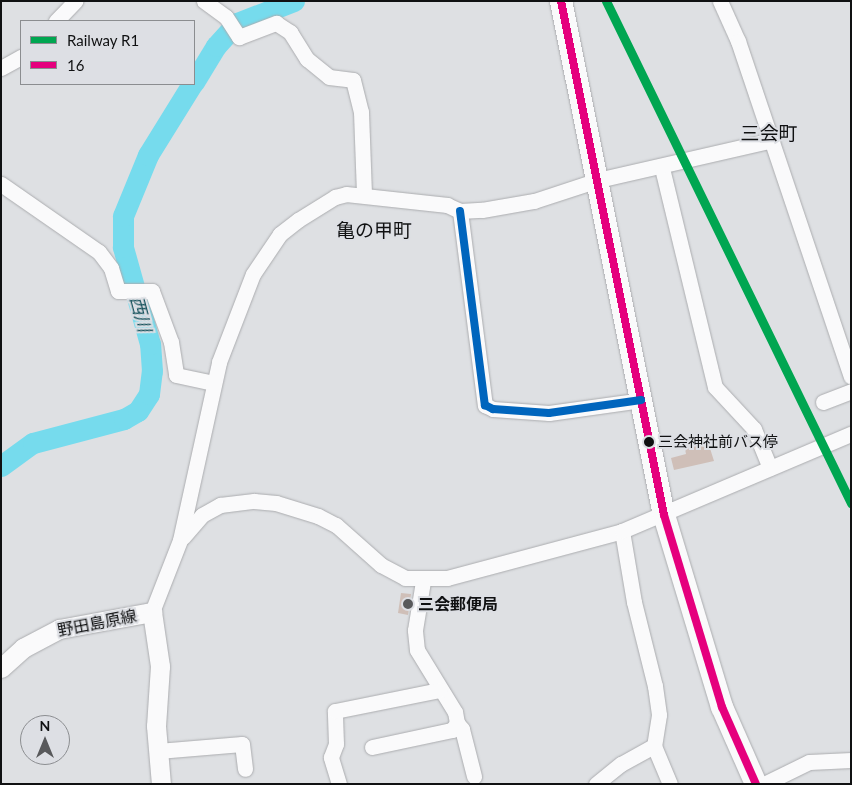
<!DOCTYPE html>
<meta charset="utf-8">
<style>
body{margin:0}
#map{position:relative;width:852px;height:785px;overflow:hidden;background:#dee0e3;font-family:Lato,"Noto Sans JP",sans-serif}
div>[style]{position:absolute}
[style*='--x']{left:calc(var(--x)*1px);top:calc(var(--y)*1px);width:calc(var(--w)*1px);rotate:calc(var(--a)*1deg)}
.river>*{height:21px;margin:-10.5px;padding:0 10.5px;transform-origin:10.5px;border-radius:10.5px;background:#76dbed}
.building>*{inset:0;background:#cfbfb8}
.roads{filter:drop-shadow(0 0 1px #abacaf) drop-shadow(0 0 1px #abacaf)}
.minor>*{height:15px;margin:-7.5px;padding:0 7.5px;transform-origin:7.5px;border-radius:7.5px;background:#fafafb}
.major>*{height:19px;margin:-9.5px;padding:0 9.5px;transform-origin:9.5px;border-radius:9.5px;background:#fafafb}
.highway>*{height:22px;margin:-11px;padding:0 11px;transform-origin:11px;border-radius:11px;background:#fafafb}
.bus-1>*{height:8px;margin:-4px;padding:0 4px;transform-origin:4px;border-radius:4px;background:#e5007d}
.bus-2>*{height:8px;margin:-4px;padding:0 4px;transform-origin:4px;border-radius:4px;background:#0065bd}
.rail-1>*{height:9px;margin:-4.5px;padding:0 4.5px;transform-origin:4.5px;border-radius:4.5px;background:#00a651}
.dots>*{width:14px;height:14px;translate:-50% -50%;box-sizing:border-box;border:2px solid #dddfe4;border-radius:50%}
span{translate:-50% -50%;white-space:nowrap;text-align:center;line-height:1.15;-webkit-text-stroke:4px #dddfe4;paint-order:stroke}
.bus-label{font-size:15px;color:#101112}
.left{translate:0 -50%;text-align:left}
.poi-label{font-size:16px;color:#101112;font-weight:700}
.street-label{font-size:16px;color:#101112}
.water-label{font-size:18px;color:#14515b;font-style:italic}
.quarter-label{font-size:19px;color:#101112}
.frame{position:absolute;inset:0;border:2px solid #101112;pointer-events:none}
.legend{position:absolute;left:20px;top:20px;width:175px;height:65px;box-sizing:border-box;background:#dddfe4;border:1px solid #8b8d90;margin:0;padding:6px 9px;list-style:none;font-size:15px;color:#101112}
.legend li{display:flex;align-items:center;gap:10px;height:25px}
.legend b{width:25px;border:1px solid #8b8d90}
.north{position:absolute;left:20px;top:715px;width:50px;height:50px;box-sizing:border-box;background:#dddfe4;border:1px solid #8b8d90;border-radius:50%;rotate:0deg;font-size:14px;font-weight:700;line-height:20px;text-align:center;color:#101112}
.north::after{content:'';display:block;margin:auto;width:18px;height:22px;background:#58595b;clip-path:polygon(50% 0,100% 100%,50% 72%,0 100%)}
</style>
<div id="map">
<div class="river">
<div style="--x:194;--y:82;--w:42;--a:-58.6"></div>
<div style="--x:216;--y:46;--w:31;--a:-48"></div>
<div style="--x:237;--y:23;--w:61;--a:-21.1"></div>
<div style="--x:1;--y:466;--w:39;--a:-36"></div>
<div style="--x:33;--y:443;--w:94;--a:-14.8"></div>
<div style="--x:124;--y:419;--w:16;--a:-30"></div>
<div style="--x:138;--y:411;--w:20;--a:-57"></div>
<div style="--x:149;--y:394;--w:23;--a:-83"></div>
<div style="--x:152;--y:371;--w:27;--a:-94"></div>
<div style="--x:150;--y:344;--w:101;--a:-105.6"></div>
<div style="--x:123;--y:247;--w:31;--a:-90"></div>
<div style="--x:123;--y:216;--w:66;--a:-67.7"></div>
<div style="--x:148;--y:155;--w:84;--a:-58.2"></div>
</div>
<div class="building">
<div style="clip-path:polygon(708px 442px,714px 461px,674px 470px,671px 458px,686px 454px,685px 449px)"></div>
<div style="clip-path:polygon(401px 593px,411px 594px,408px 615px,398px 613px)"></div>
</div>
<div class="roads">
<div class="minor">
<div style="--x:204;--y:1;--w:27;--a:36"></div>
<div style="--x:226;--y:17;--w:24;--a:57"></div>
<div style="--x:239;--y:37;--w:40;--a:-21"></div>
<div style="--x:276;--y:23;--w:17;--a:33"></div>
<div style="--x:290;--y:32;--w:32;--a:58"></div>
<div style="--x:307;--y:59;--w:28;--a:39"></div>
<div style="--x:329;--y:77;--w:24;--a:7"></div>
<div style="--x:353;--y:80;--w:33;--a:76"></div>
<div style="--x:361;--y:112;--w:83;--a:87.9"></div>
<div style="--x:720;--y:1;--w:44;--a:65.8"></div>
<div style="--x:738;--y:41;--w:354;--a:71.4"></div>
<div style="--x:56;--y:21;--w:28;--a:-46"></div>
<div style="--x:1;--y:68;--w:23;--a:-29"></div>
<div style="--x:662;--y:168;--w:225;--a:76.4"></div>
<div style="--x:715;--y:387;--w:57;--a:47.1"></div>
<div style="--x:754;--y:429;--w:42;--a:67.7"></div>
<div style="--x:1;--y:184;--w:119;--a:34.8"></div>
<div style="--x:99;--y:252;--w:20;--a:53"></div>
<div style="--x:111;--y:268;--w:24;--a:73"></div>
<div style="--x:118;--y:291;--w:34;--a:0"></div>
<div style="--x:152;--y:291;--w:54;--a:69.6"></div>
<div style="--x:171;--y:342;--w:33;--a:81"></div>
<div style="--x:176;--y:375;--w:39;--a:12"></div>
<div style="--x:460;--y:211;--w:196;--a:82.7"></div>
<div style="--x:485;--y:405;--w:9;--a:27"></div>
<div style="--x:493;--y:409;--w:56;--a:4.1"></div>
<div style="--x:549;--y:413;--w:93;--a:-8"></div>
<div style="--x:823;--y:402;--w:30;--a:-21"></div>
<div style="--x:622;--y:531;--w:72;--a:80.4"></div>
<div style="--x:634;--y:602;--w:87;--a:76"></div>
<div style="--x:655;--y:686;--w:29;--a:82"></div>
<div style="--x:659;--y:715;--w:31;--a:99"></div>
<div style="--x:654;--y:746;--w:41;--a:67.2"></div>
<div style="--x:183;--y:537;--w:29;--a:-49"></div>
<div style="--x:202;--y:515;--w:21;--a:-29"></div>
<div style="--x:220;--y:505;--w:34;--a:-7"></div>
<div style="--x:254;--y:501;--w:22;--a:5"></div>
<div style="--x:276;--y:503;--w:44;--a:17.2"></div>
<div style="--x:318;--y:516;--w:20;--a:27"></div>
<div style="--x:336;--y:525;--w:60;--a:41.6"></div>
<div style="--x:381;--y:565;--w:27;--a:28"></div>
<div style="--x:405;--y:578;--w:42;--a:0"></div>
<div style="--x:447;--y:578;--w:181;--a:-15"></div>
<div style="--x:622;--y:531;--w:249;--a:-23"></div>
<div style="--x:152;--y:612;--w:77;--a:-68.7"></div>
<div style="--x:180;--y:540;--w:182;--a:-77.6"></div>
<div style="--x:219;--y:362;--w:94;--a:-68.9"></div>
<div style="--x:253;--y:274;--w:48;--a:-56"></div>
<div style="--x:280;--y:234;--w:23;--a:-38"></div>
<div style="--x:298;--y:220;--w:44;--a:-31.9"></div>
<div style="--x:335;--y:197;--w:11;--a:-15"></div>
<div style="--x:346;--y:194;--w:102;--a:6.2"></div>
<div style="--x:447;--y:205;--w:14;--a:25"></div>
<div style="--x:460;--y:211;--w:22;--a:-3"></div>
<div style="--x:482;--y:210;--w:53;--a:-9.8"></div>
<div style="--x:534;--y:201;--w:67;--a:-18.2"></div>
<div style="--x:598;--y:180;--w:179;--a:-12.9"></div>
<div style="--x:457;--y:723;--w:8;--a:50"></div>
<div style="--x:462;--y:729;--w:49;--a:75.7"></div>
<div style="--x:372;--y:747;--w:82;--a:-12"></div>
<div style="--x:452;--y:730;--w:9;--a:-54"></div>
<div style="--x:457;--y:723;--w:11;--a:-100"></div>
<div style="--x:455;--y:712;--w:73;--a:-121.5"></div>
<div style="--x:417;--y:650;--w:20;--a:-96"></div>
<div style="--x:415;--y:630;--w:50;--a:-80.7"></div>
<div style="--x:158;--y:751;--w:84;--a:-4.8"></div>
<div style="--x:242;--y:744;--w:25;--a:83"></div>
<div style="--x:339;--y:784;--w:28;--a:-107"></div>
<div style="--x:331;--y:757;--w:14;--a:-69"></div>
<div style="--x:336;--y:744;--w:33;--a:-92"></div>
<div style="--x:335;--y:711;--w:106;--a:-11.4"></div>
<div style="--x:596;--y:784;--w:32;--a:-39"></div>
<div style="--x:621;--y:764;--w:38;--a:-29"></div>
<div style="--x:764;--y:784;--w:50;--a:-26.1"></div>
<div style="--x:809;--y:762;--w:42;--a:-2.7"></div>
</div>
<div class="major">
<div style="--x:1;--y:668;--w:30;--a:-42"></div>
<div style="--x:23;--y:648;--w:41;--a:-27.8"></div>
<div style="--x:59;--y:629;--w:95;--a:-10.4"></div>
<div style="--x:152;--y:612;--w:55;--a:81.6"></div>
<div style="--x:160;--y:666;--w:60;--a:93.8"></div>
<div style="--x:156;--y:726;--w:58;--a:85.1"></div>
</div>
<div class="highway">
<div style="--x:561;--y:1;--w:524;--a:78.67"></div>
<div style="--x:664;--y:515;--w:201;--a:73.2"></div>
<div style="--x:722;--y:707;--w:84;--a:66.2"></div>
</div>
</div>
<div class="bus-1">
<div style="--x:561;--y:1;--w:524;--a:78.67"></div>
<div style="--x:664;--y:515;--w:201;--a:73.2"></div>
<div style="--x:722;--y:707;--w:84;--a:66.2"></div>
</div>
<div class="bus-2">
<div style="--x:460;--y:211;--w:196;--a:82.7"></div>
<div style="--x:485;--y:405;--w:9;--a:27"></div>
<div style="--x:493;--y:409;--w:56;--a:4.1"></div>
<div style="--x:549;--y:413;--w:93;--a:-8"></div>
</div>
<div class="rail-1">
<div style="--x:606;--y:1;--w:559;--a:63.99"></div>
</div>
<div class="dots">
<div style="left:649px;top:442px;background:#101112"></div>
<div style="left:408px;top:604px;background:#58595b"></div>
</div>
<div class="bus-label">
<span class="left" style="left:658px;top:442px">三会神社前バス停</span>
</div>
<div class="poi-label">
<span class="left" style="left:418px;top:604px">三会郵便局</span>
</div>
<div class="street-label">
<span style="left:97px;top:623px;rotate:-11deg">野田島原線</span>
</div>
<div class="water-label">
<span style="left:141px;top:314px;rotate:75deg">西川</span>
</div>
<div class="quarter-label">
<span style="left:769px;top:133px">三会町</span>
<span style="left:374px;top:230px">亀の甲町</span>
</div>
<div class="frame"></div>
<ul class="legend">
<li><b style="height:6px;background:#00a651"></b>Railway R1</li>
<li><b style="height:6px;background:#e5007d"></b>16</li>
</ul>
<div class="north">N</div>
</div>
